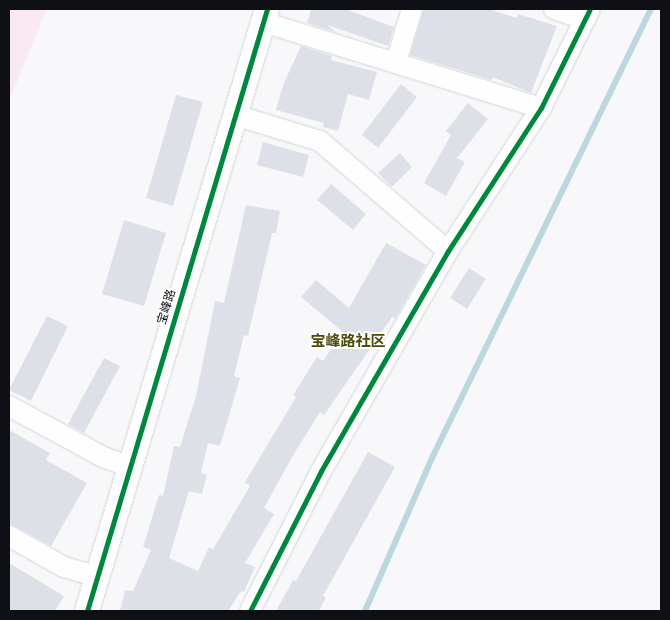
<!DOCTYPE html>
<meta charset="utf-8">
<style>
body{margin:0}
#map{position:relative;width:670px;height:620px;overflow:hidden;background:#f8f8fa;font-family:Figtree,"Noto Sans SC",sans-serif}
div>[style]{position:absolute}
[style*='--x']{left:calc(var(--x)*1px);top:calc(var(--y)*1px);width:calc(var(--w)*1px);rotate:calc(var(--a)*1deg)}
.green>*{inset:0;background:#fbe9f1}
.stream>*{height:5.5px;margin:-2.75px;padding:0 2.75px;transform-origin:2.75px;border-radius:2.75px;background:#bdd7de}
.building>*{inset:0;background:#dde1e7}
.roads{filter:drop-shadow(0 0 1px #d4d4d9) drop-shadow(0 0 1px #d4d4d9)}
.minor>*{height:20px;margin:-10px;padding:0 10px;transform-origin:10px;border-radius:10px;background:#fefefe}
.tertiary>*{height:24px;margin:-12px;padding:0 12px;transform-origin:12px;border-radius:12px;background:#fefefe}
.cycleway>*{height:5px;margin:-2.5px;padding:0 2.5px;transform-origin:2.5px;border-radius:2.5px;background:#00873e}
span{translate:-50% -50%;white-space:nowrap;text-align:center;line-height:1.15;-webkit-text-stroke:4px #fff;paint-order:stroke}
.street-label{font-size:12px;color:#0f0f16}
.quarter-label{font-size:15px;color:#4b4c0d;font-weight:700}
.frame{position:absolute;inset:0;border:10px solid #0f0f16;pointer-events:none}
</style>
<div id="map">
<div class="green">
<div style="clip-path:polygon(9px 9px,47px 9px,9px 101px)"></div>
</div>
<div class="stream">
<div style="--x:365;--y:611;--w:171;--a:-66.3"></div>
<div style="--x:434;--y:454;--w:495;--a:-64"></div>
</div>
<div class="building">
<div style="clip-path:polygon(311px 9px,345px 9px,394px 27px,388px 46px,327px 25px,336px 32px,307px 23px)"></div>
<div style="clip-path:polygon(424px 9px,488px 9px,517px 18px,518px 14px,557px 26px,531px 93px,493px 77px,492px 80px,410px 55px)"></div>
<div style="clip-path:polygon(301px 46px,332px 56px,331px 60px,377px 72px,369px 100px,348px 94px,338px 131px,323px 127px,324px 123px,276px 110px,283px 85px)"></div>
<div style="clip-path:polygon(401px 84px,417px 97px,378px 148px,362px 135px)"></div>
<div style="clip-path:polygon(176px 95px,203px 102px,173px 206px,146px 198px)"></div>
<div style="clip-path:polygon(468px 103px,488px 119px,457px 158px,465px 162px,446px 196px,424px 183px,451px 135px,446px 131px)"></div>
<div style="clip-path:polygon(263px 142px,309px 155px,303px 177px,257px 165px)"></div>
<div style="clip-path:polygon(400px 153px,412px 167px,392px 187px,378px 173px)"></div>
<div style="clip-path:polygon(331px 184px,366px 214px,353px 230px,317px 200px)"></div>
<div style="clip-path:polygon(246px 205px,280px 211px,276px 233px,272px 233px,248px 336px,244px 335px,234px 376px,240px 378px,220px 446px,208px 443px,201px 473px,207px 475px,202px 494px,189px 491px,169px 558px,198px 571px,209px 547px,213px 549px,250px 486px,245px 482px,296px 397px,293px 395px,317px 357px,323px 361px,343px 332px,301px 297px,316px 280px,349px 308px,386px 243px,426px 265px,395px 319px,392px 317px,324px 415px,320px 412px,292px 457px,264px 508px,274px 514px,245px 563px,255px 567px,244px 592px,241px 591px,228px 611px,120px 611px,125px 590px,133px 591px,151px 550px,143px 547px,159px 495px,163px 496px,174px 446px,180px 447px,196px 396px,215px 301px,224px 303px)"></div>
<div style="clip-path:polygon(124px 220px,166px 233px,144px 306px,102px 294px)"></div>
<div style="clip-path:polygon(469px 268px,486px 279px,467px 309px,450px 298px)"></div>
<div style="clip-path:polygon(47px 316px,68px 326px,31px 401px,9px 390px)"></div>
<div style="clip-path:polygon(104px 358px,120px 366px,84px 433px,68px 424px)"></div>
<div style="clip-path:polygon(9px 430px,50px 453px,46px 460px,87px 483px,51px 546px,9px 523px)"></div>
<div style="clip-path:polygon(368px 452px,395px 467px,323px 596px,326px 597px,319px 611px,276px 611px,293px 580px,296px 581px)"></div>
<div style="clip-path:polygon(9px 563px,64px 596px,55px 611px,9px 611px)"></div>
</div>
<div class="roads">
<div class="minor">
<div style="--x:554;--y:9;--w:33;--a:18"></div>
<div style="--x:263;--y:22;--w:291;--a:17.2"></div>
<div style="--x:396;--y:62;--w:55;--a:-73.2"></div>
<div style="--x:235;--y:115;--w:89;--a:17"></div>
<div style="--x:320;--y:141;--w:169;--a:40.7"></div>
<div style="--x:9;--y:406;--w:107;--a:28.5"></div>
<div style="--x:103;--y:457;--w:29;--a:20"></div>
<div style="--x:9;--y:536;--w:63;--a:29.4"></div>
<div style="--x:64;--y:567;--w:35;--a:16"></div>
<div style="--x:250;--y:611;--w:157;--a:-63.1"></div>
<div style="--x:321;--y:471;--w:254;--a:-60"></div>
<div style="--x:448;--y:251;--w:171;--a:-57"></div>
<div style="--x:541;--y:108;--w:110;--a:-63.7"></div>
</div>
<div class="tertiary">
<div style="--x:87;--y:611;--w:628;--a:-73.35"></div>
</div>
</div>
<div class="cycleway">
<div style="--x:87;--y:611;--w:628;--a:-73.35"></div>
<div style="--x:250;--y:611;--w:157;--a:-63.1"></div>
<div style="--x:321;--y:471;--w:254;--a:-60"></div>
<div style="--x:448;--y:251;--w:171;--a:-57"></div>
<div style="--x:541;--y:108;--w:110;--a:-63.7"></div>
</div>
<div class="street-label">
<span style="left:167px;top:307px;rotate:-73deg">宝峰路</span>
</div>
<div class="quarter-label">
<span style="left:348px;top:342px">宝峰路社区</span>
</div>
<div class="frame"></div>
</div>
